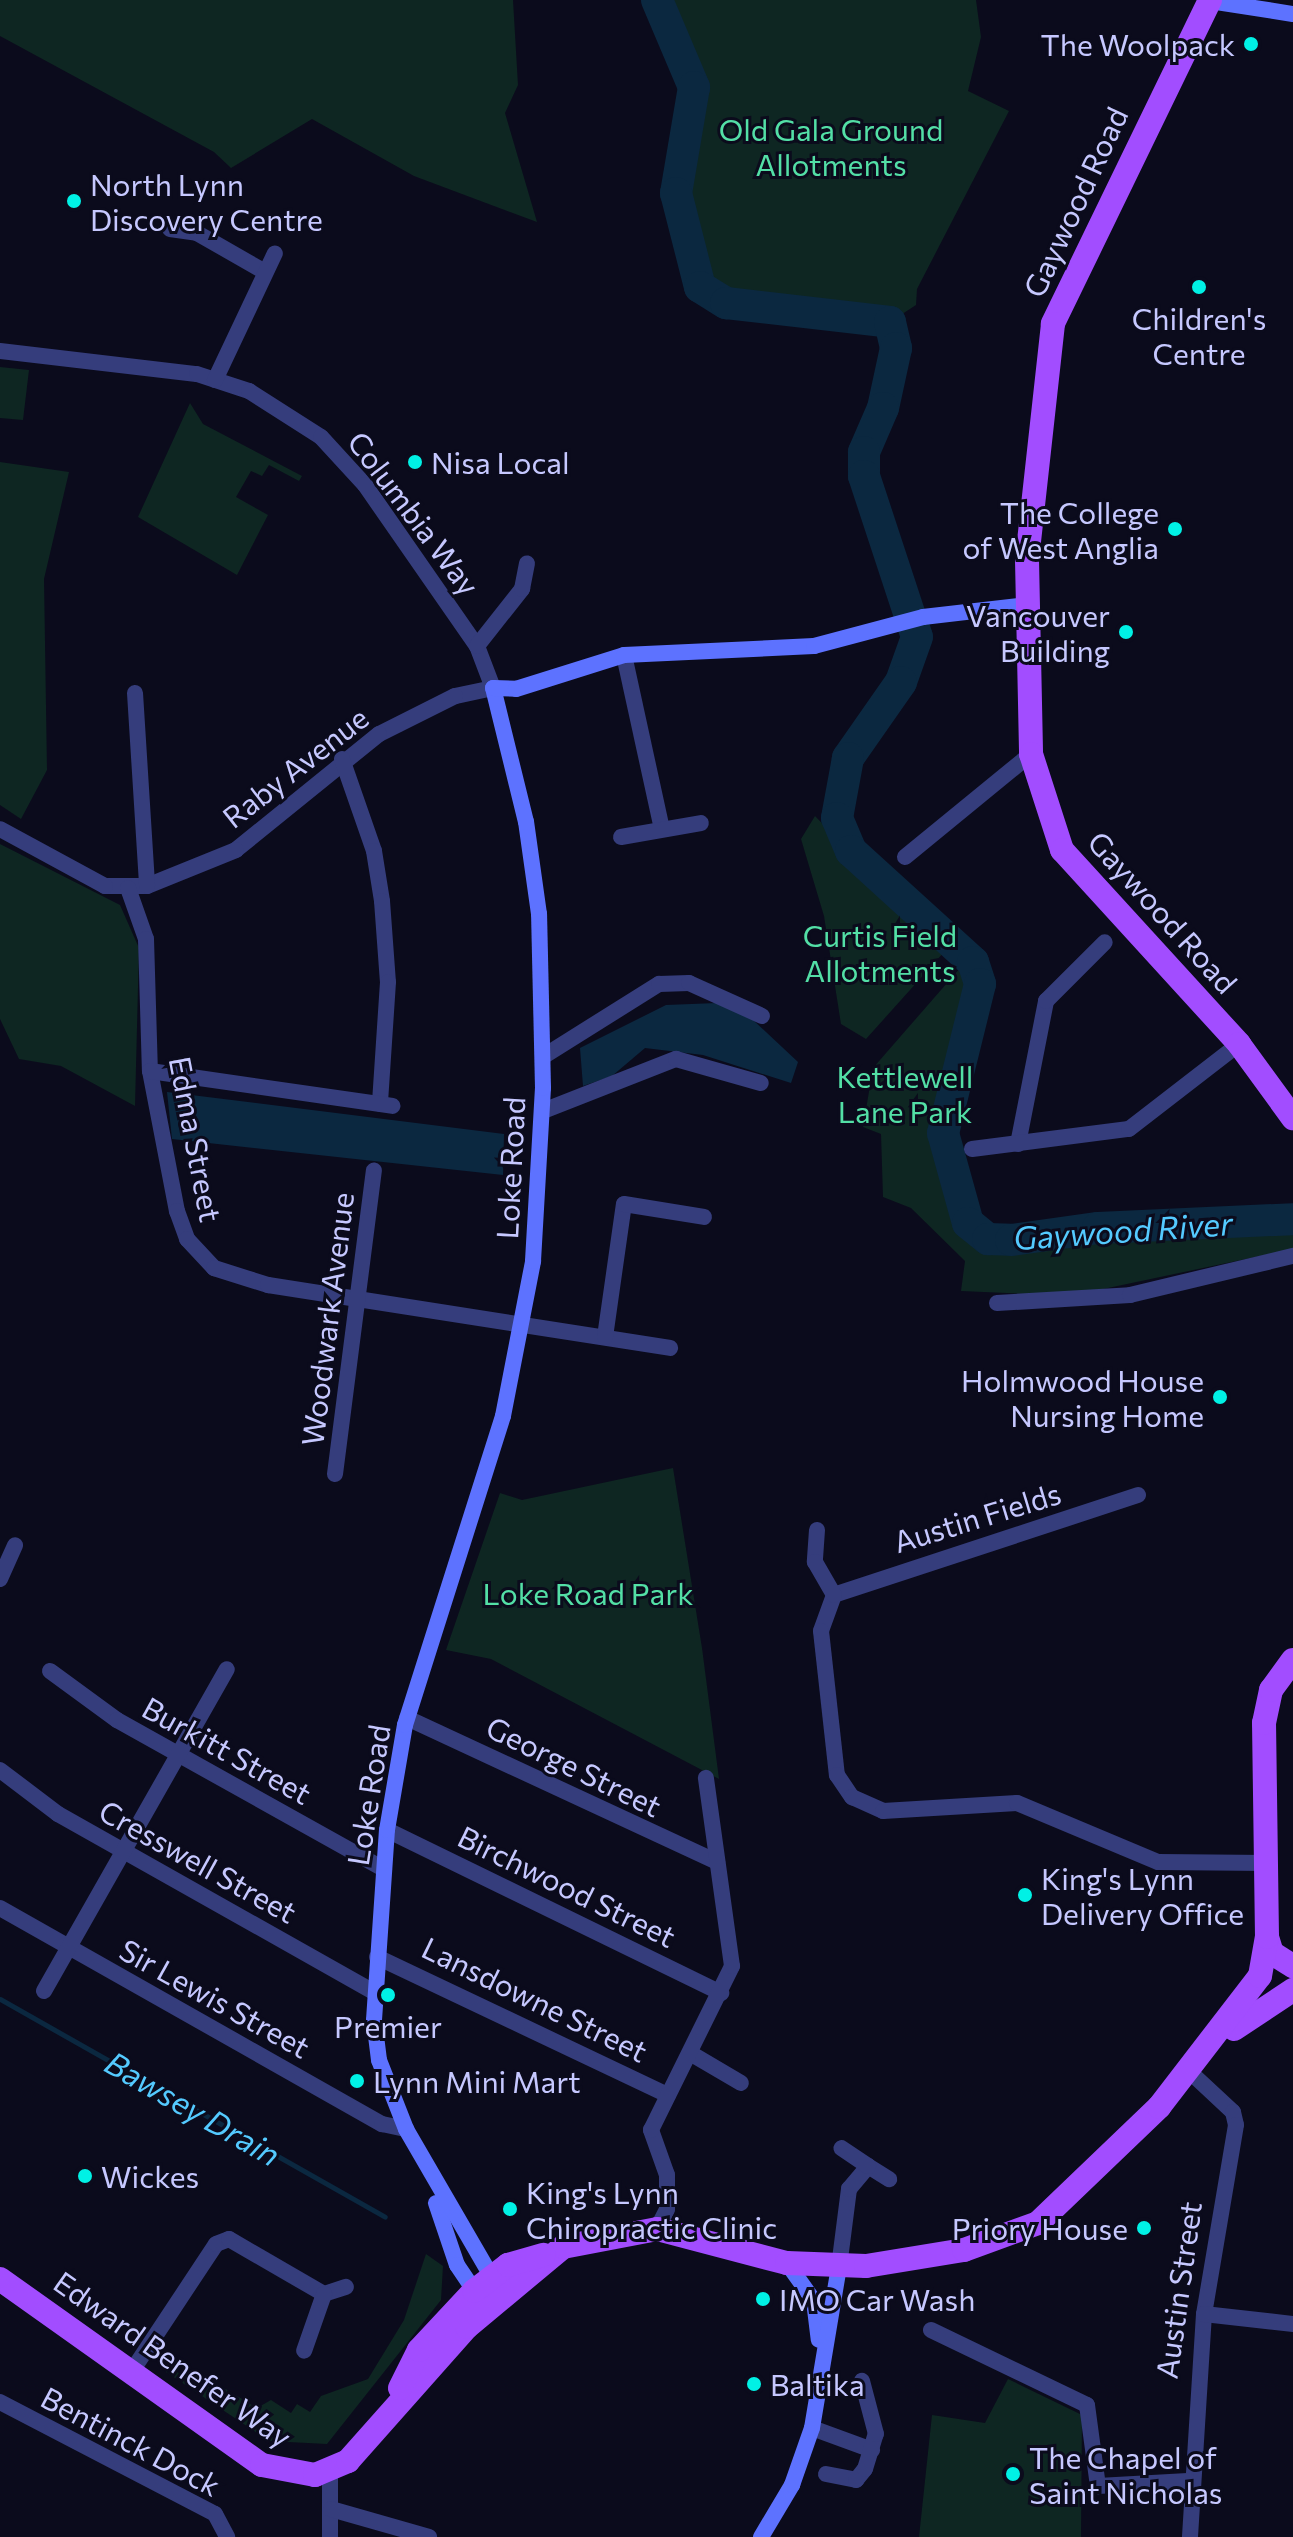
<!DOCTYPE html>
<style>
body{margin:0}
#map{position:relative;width:1293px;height:2537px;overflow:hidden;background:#0b0b1c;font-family:Commissioner,sans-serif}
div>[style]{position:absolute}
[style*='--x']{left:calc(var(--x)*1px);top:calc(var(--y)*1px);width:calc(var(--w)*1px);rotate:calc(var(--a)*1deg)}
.green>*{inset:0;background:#0e2622}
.water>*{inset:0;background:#0b2840}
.stream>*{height:5px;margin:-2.5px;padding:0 2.5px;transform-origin:2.5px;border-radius:2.5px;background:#0b2840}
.river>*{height:32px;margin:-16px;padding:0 16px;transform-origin:16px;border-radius:16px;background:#0b2840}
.street>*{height:16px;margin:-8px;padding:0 8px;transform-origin:8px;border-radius:8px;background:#353d7c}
.secondary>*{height:16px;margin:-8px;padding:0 8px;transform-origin:8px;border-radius:8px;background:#5d72ff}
.primary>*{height:24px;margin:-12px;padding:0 12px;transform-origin:12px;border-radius:12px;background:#a24dff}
.dots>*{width:22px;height:22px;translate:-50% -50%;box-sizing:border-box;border:4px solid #0b0b1c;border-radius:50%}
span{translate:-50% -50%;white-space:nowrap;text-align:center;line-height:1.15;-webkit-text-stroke:6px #0b0b1c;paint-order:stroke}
.poi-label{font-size:30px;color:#c6c8ff}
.right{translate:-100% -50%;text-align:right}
.left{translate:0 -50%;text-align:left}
.park-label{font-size:30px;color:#53dfa6}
.street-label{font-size:30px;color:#c6c8ff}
.water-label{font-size:32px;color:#54caff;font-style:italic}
</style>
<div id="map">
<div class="green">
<div style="clip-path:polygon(0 0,513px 0,518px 85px,505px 113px,537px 222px,414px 176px,312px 119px,231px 168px,214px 152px,0 36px)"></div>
<div style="clip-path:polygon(657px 0,976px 0,981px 37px,968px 91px,1009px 111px,917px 289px,916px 305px,890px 322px,726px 303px,700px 287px,676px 193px,694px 87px)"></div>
<div style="clip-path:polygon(0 367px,29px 370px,23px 420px,0 418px)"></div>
<div style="clip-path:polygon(190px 403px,203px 424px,302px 476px,299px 481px,269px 465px,262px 476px,251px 471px,236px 497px,268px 515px,237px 575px,138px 517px)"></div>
<div style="clip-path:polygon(0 462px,69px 472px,44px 579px,47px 770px,21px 819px,0 805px)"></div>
<div style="clip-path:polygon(815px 816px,945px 951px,866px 1039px,841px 1024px,824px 916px,801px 839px)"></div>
<div style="clip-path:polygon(0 844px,120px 905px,139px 948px,135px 1106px,61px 1066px,19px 1059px,0 1019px)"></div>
<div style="clip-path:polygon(961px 967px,977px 984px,942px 1086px,936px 1129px,949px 1191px,970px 1236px,1027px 1246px,1293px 1226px,1293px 1249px,1070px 1296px,961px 1291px,965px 1261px,911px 1208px,883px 1197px,881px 1134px,863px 1127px,873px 1068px)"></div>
<div style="clip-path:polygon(673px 1468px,702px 1648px,719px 1779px,491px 1659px,446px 1650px,500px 1493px,522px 1500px)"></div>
<div style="clip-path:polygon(426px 2254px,443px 2266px,441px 2300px,327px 2444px,269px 2441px,166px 2372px,163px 2362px,199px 2387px,206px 2377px,257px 2408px,271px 2400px,291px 2413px,297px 2404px,310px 2412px,321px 2396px,368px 2379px,404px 2320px)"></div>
<div style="clip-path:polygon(1008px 2379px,1082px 2415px,1081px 2537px,919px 2537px,932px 2415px,985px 2423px)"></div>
</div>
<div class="water">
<div style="clip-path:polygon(717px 1003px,751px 1018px,798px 1062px,791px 1083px,703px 1055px,645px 1048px,612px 1076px,583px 1086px,580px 1048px,666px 1005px)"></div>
<div style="clip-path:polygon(167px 1092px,504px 1134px,503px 1175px,172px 1139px)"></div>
</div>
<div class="stream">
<div style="--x:0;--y:1999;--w:442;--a:29.5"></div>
</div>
<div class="river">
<div style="--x:657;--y:0;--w:95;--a:67"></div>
<div style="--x:694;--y:87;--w:108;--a:99.6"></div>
<div style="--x:676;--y:193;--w:97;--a:75.7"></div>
<div style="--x:700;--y:287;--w:31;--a:32"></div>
<div style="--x:726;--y:303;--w:165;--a:6.6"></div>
<div style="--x:890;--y:322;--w:27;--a:77"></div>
<div style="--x:896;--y:348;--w:61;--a:102.2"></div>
<div style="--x:883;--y:408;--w:48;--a:113.4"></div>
<div style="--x:864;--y:452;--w:24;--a:90"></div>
<div style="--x:864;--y:476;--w:169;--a:71.8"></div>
<div style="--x:917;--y:637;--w:48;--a:109.6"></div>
<div style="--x:901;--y:682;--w:93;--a:124.9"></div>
<div style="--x:848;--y:758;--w:61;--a:100.4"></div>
<div style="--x:837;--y:818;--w:36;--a:67"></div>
<div style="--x:851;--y:851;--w:165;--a:42.3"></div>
<div style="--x:973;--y:962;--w:23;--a:72"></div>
<div style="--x:980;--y:984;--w:154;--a:103.9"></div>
<div style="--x:943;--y:1133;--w:93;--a:74.5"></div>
<div style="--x:968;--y:1223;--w:26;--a:39"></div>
<div style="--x:988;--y:1239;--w:23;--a:2"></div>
<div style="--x:1011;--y:1240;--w:88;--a:-7.9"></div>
<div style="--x:1098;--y:1228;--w:195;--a:-2.6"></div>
</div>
<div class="street">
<div style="--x:170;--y:229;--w:27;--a:8"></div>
<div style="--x:197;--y:233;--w:78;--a:29.8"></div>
<div style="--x:0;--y:351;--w:198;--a:6.7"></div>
<div style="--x:197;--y:374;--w:55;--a:18.1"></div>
<div style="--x:249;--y:391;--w:85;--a:32.6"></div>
<div style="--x:321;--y:437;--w:65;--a:47.5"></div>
<div style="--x:365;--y:485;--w:196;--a:55.2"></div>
<div style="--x:477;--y:646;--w:45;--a:69.1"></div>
<div style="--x:493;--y:688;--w:39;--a:168"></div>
<div style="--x:455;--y:696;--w:85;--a:153.4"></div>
<div style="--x:379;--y:734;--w:184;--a:141"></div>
<div style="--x:236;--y:850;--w:96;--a:158"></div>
<div style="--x:147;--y:886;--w:42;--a:180"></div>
<div style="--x:105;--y:886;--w:119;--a:-151.5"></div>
<div style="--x:215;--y:380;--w:140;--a:-64.7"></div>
<div style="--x:477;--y:646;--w:73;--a:-51.7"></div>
<div style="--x:522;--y:589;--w:26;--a:-79"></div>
<div style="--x:624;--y:655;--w:178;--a:77.7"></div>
<div style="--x:135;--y:693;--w:193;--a:86.4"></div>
<div style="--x:342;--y:759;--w:97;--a:70.8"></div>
<div style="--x:374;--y:851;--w:51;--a:80.9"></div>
<div style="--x:382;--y:901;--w:81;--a:85.8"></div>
<div style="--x:388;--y:982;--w:122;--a:93.8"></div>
<div style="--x:621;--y:837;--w:81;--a:-9.9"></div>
<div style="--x:905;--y:857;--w:163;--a:-39.3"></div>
<div style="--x:128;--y:888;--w:54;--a:70.6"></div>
<div style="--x:146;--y:939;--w:132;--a:88.3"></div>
<div style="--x:150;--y:1071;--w:143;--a:79.1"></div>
<div style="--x:177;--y:1211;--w:30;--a:70"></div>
<div style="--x:187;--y:1239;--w:40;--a:47"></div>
<div style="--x:214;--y:1268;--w:57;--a:17.5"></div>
<div style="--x:268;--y:1285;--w:407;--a:8.9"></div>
<div style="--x:544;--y:1056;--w:136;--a:-32.1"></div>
<div style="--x:659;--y:984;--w:30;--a:-2"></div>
<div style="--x:689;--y:983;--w:80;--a:24.3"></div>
<div style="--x:150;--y:1071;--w:245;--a:8.2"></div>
<div style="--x:543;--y:1111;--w:143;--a:-21.4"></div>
<div style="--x:676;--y:1059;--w:88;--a:15.8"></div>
<div style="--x:1018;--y:1144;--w:146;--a:-78.9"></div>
<div style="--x:1046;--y:1001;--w:83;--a:-45"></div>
<div style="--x:972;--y:1149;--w:158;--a:-7.3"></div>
<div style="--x:1129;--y:1129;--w:139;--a:-37.7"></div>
<div style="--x:997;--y:1303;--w:133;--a:-3.4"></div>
<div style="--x:1130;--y:1295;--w:168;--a:-13.5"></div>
<div style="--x:605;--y:1337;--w:134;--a:-81.9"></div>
<div style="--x:624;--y:1204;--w:81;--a:9.2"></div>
<div style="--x:335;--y:1474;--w:306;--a:-82.7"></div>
<div style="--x:1138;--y:1495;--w:320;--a:161.8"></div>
<div style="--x:834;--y:1595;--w:38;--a:110"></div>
<div style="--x:821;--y:1631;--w:145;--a:83.7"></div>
<div style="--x:837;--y:1775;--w:27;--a:56"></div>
<div style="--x:852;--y:1797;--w:34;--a:24"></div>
<div style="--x:883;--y:1811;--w:134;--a:-3.4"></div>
<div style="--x:1017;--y:1803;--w:153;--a:22.7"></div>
<div style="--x:1158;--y:1862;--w:110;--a:0.5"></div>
<div style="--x:817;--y:1530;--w:32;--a:94"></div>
<div style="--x:815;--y:1562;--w:38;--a:60"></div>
<div style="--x:0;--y:1579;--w:37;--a:-66"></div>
<div style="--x:50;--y:1671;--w:83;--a:36.2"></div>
<div style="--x:117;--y:1720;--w:306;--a:29.2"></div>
<div style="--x:407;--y:1718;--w:342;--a:24.9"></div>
<div style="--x:0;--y:1770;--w:73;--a:37.2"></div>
<div style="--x:58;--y:1814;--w:363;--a:29.4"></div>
<div style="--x:387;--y:1830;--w:372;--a:26"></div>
<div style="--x:0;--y:1908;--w:439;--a:29.5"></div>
<div style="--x:382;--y:2124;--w:25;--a:12"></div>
<div style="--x:377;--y:1957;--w:322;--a:25.4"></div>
<div style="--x:44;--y:1991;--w:370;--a:-60.4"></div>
<div style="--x:690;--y:2053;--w:59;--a:30.5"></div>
<div style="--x:1189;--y:2071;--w:60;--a:43"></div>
<div style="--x:1233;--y:2112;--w:13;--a:77"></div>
<div style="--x:1236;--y:2125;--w:192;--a:99.6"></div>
<div style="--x:1204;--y:2314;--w:223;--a:93.6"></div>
<div style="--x:868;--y:2166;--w:25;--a:32"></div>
<div style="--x:657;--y:2229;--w:22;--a:-63"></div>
<div style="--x:667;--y:2209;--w:34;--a:-90"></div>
<div style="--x:667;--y:2175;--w:48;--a:-109.6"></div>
<div style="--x:651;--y:2130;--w:183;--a:-63.7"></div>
<div style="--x:732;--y:1966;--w:190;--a:-97.9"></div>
<div style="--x:839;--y:2267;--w:79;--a:-82.7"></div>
<div style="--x:849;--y:2189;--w:30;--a:-50"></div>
<div style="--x:868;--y:2166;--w:32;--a:-146"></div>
<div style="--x:324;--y:2294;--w:23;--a:-18"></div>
<div style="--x:1204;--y:2314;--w:90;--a:6.4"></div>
<div style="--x:931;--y:2330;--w:173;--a:25.7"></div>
<div style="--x:1087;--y:2405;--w:82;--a:82.3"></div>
<div style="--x:1098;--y:2486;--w:90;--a:-3.2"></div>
<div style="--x:132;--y:2371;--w:152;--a:-56.5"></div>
<div style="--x:216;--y:2244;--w:14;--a:-21"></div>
<div style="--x:229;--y:2239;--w:110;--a:30.1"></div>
<div style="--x:324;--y:2294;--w:60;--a:109.3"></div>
<div style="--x:0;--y:2402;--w:242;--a:27.5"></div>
<div style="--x:215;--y:2514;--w:26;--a:62"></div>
<div style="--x:812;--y:2428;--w:64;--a:20.1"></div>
<div style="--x:330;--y:2471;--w:66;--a:90"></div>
<div style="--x:826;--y:2474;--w:31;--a:11"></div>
<div style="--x:856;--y:2480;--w:14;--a:-51"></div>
<div style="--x:865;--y:2469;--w:37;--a:-73"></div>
<div style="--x:876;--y:2434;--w:55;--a:-104.8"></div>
<div style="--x:331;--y:2509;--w:102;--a:15.9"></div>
</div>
<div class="secondary">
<div style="--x:1210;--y:1;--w:84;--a:8.9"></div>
<div style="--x:436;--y:2203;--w:65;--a:71.3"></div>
<div style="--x:457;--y:2265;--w:40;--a:56"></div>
<div style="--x:787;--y:2263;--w:47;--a:54.6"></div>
<div style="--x:814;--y:2301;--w:39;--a:83"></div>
<div style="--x:497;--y:2286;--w:181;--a:-120.1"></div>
<div style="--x:406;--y:2129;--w:74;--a:-111.4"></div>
<div style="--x:379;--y:2060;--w:40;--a:-97.1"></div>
<div style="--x:374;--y:2020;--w:190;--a:-86.1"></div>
<div style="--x:387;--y:1830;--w:107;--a:-80.3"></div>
<div style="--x:405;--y:1725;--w:324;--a:-72.4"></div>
<div style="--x:503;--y:1416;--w:158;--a:-79"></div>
<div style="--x:533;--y:1261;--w:173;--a:-86.7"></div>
<div style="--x:543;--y:1088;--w:174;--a:-91.3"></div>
<div style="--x:539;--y:914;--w:93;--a:-98"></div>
<div style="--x:526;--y:822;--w:138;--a:-103.8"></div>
<div style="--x:493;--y:688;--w:23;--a:2"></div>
<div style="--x:516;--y:689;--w:113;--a:-17.5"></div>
<div style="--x:624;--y:655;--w:190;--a:-2.7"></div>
<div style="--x:814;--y:646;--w:113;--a:-14.9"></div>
<div style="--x:923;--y:617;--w:105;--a:-6.6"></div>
<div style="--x:761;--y:2537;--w:61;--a:-59.2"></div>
<div style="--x:792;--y:2485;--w:60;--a:-70.7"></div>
<div style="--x:812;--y:2428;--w:163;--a:-80.5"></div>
</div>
<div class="primary">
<div style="--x:1210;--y:0;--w:360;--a:115.9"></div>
<div style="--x:1053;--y:324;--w:237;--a:96.3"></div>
<div style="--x:1027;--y:560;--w:194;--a:88.8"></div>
<div style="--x:1031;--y:754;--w:101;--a:72.1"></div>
<div style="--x:1062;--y:850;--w:263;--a:47.6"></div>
<div style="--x:1239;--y:1044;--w:92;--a:53.9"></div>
<div style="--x:1267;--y:1937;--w:17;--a:73"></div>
<div style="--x:1272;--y:1953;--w:25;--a:32"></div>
<div style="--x:1234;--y:2029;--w:71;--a:-33.5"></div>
<div style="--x:0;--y:2279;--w:321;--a:35.4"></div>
<div style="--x:262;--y:2465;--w:54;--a:10.7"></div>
<div style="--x:315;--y:2475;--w:36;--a:-23"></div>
<div style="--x:348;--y:2461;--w:179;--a:-48.4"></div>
<div style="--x:467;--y:2327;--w:125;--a:-39.8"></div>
<div style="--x:563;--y:2247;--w:96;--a:-10.8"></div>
<div style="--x:657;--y:2229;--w:134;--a:14.7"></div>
<div style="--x:787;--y:2263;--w:79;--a:2.2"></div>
<div style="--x:866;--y:2266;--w:99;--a:-9.3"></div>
<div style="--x:964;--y:2250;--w:79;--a:-20"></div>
<div style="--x:1038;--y:2223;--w:168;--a:-43.8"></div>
<div style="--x:1159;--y:2107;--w:165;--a:-52.4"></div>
<div style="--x:1260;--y:1976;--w:40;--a:-80"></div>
<div style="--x:1267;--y:1937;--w:214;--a:-90.8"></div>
<div style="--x:1264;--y:1723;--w:34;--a:-78"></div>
<div style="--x:1271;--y:1690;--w:37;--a:-54"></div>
<div style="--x:400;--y:2388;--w:42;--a:-63.4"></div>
<div style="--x:419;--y:2350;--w:81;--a:-47"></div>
<div style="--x:474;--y:2291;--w:43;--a:-37.4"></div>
<div style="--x:508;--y:2265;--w:37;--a:-16"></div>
</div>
<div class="dots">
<div style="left:1251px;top:44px;background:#00f1e5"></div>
<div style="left:74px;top:201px;background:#00f1e5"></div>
<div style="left:1199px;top:287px;background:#00f1e5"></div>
<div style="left:415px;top:462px;background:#00f1e5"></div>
<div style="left:1175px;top:529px;background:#00f1e5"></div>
<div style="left:1126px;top:632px;background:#00f1e5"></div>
<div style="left:1220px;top:1397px;background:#00f1e5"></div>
<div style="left:1025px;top:1895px;background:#00f1e5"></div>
<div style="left:388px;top:1995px;background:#00f1e5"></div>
<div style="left:357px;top:2081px;background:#00f1e5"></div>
<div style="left:85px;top:2176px;background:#00f1e5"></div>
<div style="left:510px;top:2209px;background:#00f1e5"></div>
<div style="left:1144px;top:2228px;background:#00f1e5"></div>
<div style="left:763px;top:2299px;background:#00f1e5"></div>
<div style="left:754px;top:2384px;background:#00f1e5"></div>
<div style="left:1013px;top:2474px;background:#00f1e5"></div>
</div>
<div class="poi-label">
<span class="right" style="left:1235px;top:44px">The Woolpack</span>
<span class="left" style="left:90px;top:201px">North Lynn<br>Discovery Centre</span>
<span style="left:1199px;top:335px">Children's<br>Centre</span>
<span class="left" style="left:431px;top:462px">Nisa Local</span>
<span class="right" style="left:1159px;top:529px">The College<br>of West Anglia</span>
<span class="right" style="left:1110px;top:632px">Vancouver<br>Building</span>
<span class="right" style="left:1204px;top:1397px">Holmwood House<br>Nursing Home</span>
<span class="left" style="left:1041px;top:1895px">King's Lynn<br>Delivery Office</span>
<span style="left:388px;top:2026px">Premier</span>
<span class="left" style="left:373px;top:2081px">Lynn Mini Mart</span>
<span class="left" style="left:101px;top:2176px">Wickes</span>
<span class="left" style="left:526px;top:2209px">King's Lynn<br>Chiropractic Clinic</span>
<span class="right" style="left:1128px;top:2228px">Priory House</span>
<span class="left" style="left:779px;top:2299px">IMO Car Wash</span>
<span class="left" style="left:770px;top:2384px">Baltika</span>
<span class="left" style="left:1029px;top:2474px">The Chapel of<br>Saint Nicholas</span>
</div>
<div class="park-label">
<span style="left:831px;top:146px">Old Gala Ground<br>Allotments</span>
<span style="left:880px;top:952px">Curtis Field<br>Allotments</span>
<span style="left:905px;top:1093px">Kettlewell<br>Lane Park</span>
<span style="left:588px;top:1593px">Loke Road Park</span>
</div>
<div class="street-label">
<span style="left:1075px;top:202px;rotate:-65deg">Gaywood Road</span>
<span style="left:414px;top:513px;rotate:53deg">Columbia Way</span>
<span style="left:295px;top:767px;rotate:-38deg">Raby Avenue</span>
<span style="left:1163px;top:912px;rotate:48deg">Gaywood Road</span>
<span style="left:196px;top:1139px;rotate:79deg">Edma Street</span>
<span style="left:510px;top:1168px;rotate:-87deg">Loke Road</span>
<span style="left:327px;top:1319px;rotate:-83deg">Woodwark Avenue</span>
<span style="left:977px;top:1517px;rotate:-17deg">Austin Fields</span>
<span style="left:227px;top:1750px;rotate:29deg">Burkitt Street</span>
<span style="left:574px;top:1766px;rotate:26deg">George Street</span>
<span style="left:368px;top:1795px;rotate:-81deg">Loke Road</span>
<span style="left:198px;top:1861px;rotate:29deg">Cresswell Street</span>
<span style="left:567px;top:1886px;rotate:26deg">Birchwood Street</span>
<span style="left:215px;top:1998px;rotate:29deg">Sir Lewis Street</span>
<span style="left:535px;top:1999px;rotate:26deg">Lansdowne Street</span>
<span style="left:1178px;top:2290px;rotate:-82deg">Austin Street</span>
<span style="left:173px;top:2359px;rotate:35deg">Edward Benefer Way</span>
<span style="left:131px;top:2441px;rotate:28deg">Bentinck Dock</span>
</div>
<div class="water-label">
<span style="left:1123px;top:1230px;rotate:-4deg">Gaywood River</span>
<span style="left:193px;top:2108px;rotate:30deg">Bawsey Drain</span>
</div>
</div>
